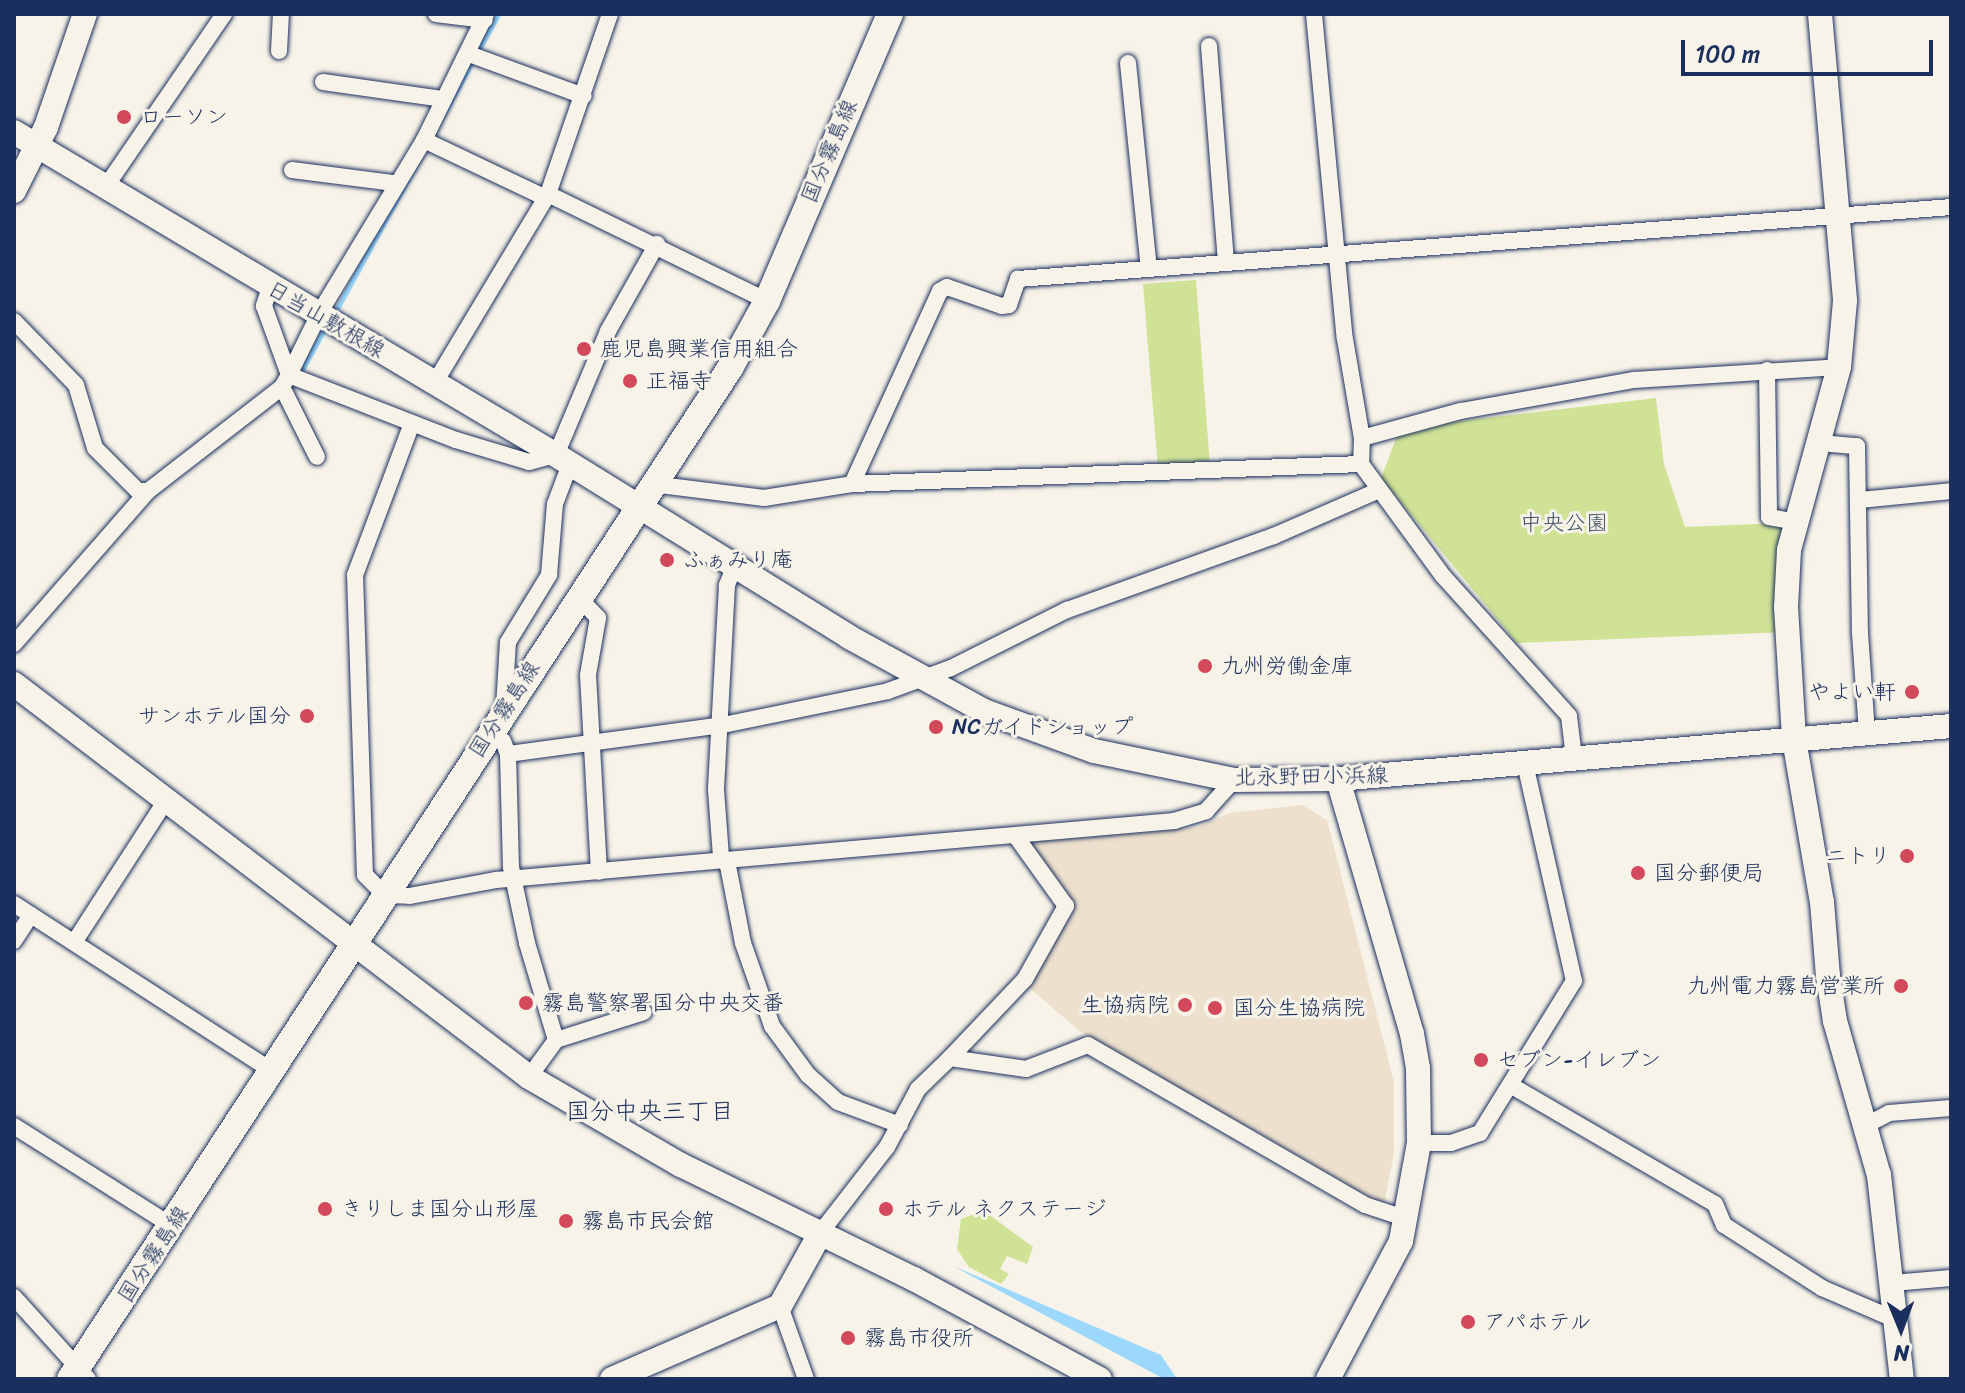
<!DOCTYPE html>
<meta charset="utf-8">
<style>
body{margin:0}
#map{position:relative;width:1965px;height:1393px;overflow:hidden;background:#f7f3e8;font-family:Sriracha,"Klee One",sans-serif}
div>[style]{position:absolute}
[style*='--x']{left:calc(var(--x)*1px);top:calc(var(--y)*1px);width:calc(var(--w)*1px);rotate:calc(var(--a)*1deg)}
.built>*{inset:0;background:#ede0cc}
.green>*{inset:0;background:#cfe296}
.water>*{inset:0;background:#9bd8fc}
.stream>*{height:5px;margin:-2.5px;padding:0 2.5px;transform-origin:2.5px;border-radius:2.5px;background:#9bd8fc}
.roads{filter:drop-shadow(0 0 2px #1b2f5e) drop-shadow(0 0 2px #1b2f5e)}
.street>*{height:16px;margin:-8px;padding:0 8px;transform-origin:8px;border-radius:8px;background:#f7f3e8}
.secondary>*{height:24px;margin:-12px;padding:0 12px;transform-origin:12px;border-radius:12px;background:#f7f3e8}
.primary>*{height:26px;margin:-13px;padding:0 13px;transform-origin:13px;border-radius:13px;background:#f7f3e8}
.dots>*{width:22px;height:22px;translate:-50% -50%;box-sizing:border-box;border:4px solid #f7f3e8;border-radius:50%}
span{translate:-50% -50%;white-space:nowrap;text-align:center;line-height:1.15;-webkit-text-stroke:6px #f7f3e8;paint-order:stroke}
.poi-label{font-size:22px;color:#1b2f5e}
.left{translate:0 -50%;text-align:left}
.right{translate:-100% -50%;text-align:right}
.street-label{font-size:22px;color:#1b2f5e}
.park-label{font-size:22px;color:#3f5369}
.neighbourhood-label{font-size:24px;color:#1b2f5e}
.frame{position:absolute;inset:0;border:16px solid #1b2f5e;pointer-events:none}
.north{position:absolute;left:1861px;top:1289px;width:80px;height:80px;-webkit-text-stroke:6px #f7f3e8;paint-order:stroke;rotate:179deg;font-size:22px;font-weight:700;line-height:32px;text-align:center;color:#1b2f5e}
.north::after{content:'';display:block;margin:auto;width:28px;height:36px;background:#1b2f5e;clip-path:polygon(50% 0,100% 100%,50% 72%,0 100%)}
.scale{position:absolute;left:1681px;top:40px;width:252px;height:36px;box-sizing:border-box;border:4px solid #1b2f5e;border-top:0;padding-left:10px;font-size:24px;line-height:28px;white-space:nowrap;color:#1b2f5e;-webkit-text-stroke:6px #f7f3e8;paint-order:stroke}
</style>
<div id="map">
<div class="built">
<div style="clip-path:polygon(1302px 805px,1327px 820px,1394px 1082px,1394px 1153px,1384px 1205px,1080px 1031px,1026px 985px,1070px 905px,1020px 841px,1198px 827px,1230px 813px)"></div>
</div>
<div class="green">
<div style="clip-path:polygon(1196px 280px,1210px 466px,1158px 470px,1143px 284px)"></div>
<div style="clip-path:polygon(1656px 398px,1664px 464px,1685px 527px,1782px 523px,1787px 632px,1517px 643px,1381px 478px,1400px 428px)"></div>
<div style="clip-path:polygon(974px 1214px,991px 1216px,1033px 1247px,1027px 1264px,1007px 1256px,1000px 1269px,1009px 1274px,1001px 1284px,969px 1267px,957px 1249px,961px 1219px)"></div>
</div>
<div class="water">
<div style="clip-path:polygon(953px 1266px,1161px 1355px,1177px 1379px,1164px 1379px)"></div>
</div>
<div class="stream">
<div style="--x:333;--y:316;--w:344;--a:-61.3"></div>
<div style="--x:299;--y:375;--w:54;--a:-61"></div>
</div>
<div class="roads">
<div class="street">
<div style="--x:436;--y:14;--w:49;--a:7"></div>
<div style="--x:1314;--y:14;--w:326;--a:84.6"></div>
<div style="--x:1345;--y:339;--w:100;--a:80.3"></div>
<div style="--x:1362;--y:438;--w:26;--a:92"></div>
<div style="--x:1361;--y:464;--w:139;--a:53.8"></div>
<div style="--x:1443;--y:576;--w:188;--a:48"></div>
<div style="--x:1569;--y:716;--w:42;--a:83.2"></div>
<div style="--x:1209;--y:46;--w:217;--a:85.5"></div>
<div style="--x:279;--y:51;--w:37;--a:-87"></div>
<div style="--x:469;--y:54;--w:122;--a:20.1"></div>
<div style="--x:1128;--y:63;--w:206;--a:84.2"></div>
<div style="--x:323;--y:82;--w:120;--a:8.1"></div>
<div style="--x:424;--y:140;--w:135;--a:25.4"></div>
<div style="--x:292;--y:170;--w:103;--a:7.3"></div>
<div style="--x:105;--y:188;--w:211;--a:-55.6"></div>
<div style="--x:548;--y:194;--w:244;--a:26"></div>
<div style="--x:270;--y:287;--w:20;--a:108"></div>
<div style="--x:264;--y:306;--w:73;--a:70.1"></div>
<div style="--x:289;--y:375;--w:70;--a:-63.8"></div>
<div style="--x:320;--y:312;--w:201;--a:-58.8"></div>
<div style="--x:424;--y:140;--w:140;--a:-63.8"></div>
<div style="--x:14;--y:321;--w:89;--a:45.9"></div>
<div style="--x:76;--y:385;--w:66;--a:73.2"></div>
<div style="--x:95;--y:448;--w:61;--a:45"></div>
<div style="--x:138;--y:491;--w:10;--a:0"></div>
<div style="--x:1767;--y:370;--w:147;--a:89.2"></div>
<div style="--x:1769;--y:517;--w:29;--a:10"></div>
<div style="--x:434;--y:384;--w:222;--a:-59"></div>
<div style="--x:548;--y:194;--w:190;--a:-71"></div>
<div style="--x:282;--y:387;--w:78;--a:63.4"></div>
<div style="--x:411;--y:426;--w:159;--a:110.6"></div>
<div style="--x:355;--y:575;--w:300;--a:88.1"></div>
<div style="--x:365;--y:875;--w:28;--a:45"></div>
<div style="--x:385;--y:895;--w:25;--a:2"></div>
<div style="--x:410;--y:896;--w:87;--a:-10.5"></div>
<div style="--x:496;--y:880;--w:681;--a:-4.97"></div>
<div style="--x:1174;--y:821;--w:34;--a:-17"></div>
<div style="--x:1206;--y:811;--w:42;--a:-47.9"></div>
<div style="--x:1362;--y:438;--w:103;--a:-15.3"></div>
<div style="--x:1461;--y:411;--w:176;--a:-10.2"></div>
<div style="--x:1634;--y:380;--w:205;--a:-3.6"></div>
<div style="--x:1820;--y:443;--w:37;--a:5"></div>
<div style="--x:1857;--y:446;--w:187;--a:89.1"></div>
<div style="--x:1860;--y:633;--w:100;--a:86"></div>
<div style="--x:652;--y:484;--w:113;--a:7.1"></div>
<div style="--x:764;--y:498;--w:89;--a:-9"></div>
<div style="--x:852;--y:484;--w:509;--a:-2.25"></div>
<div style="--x:852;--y:484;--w:212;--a:-65.5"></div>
<div style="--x:940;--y:291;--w:8;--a:-30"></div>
<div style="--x:947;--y:287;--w:58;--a:19.1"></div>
<div style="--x:1002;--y:306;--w:7;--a:-8"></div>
<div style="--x:1009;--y:305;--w:28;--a:-71"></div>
<div style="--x:1018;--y:279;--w:936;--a:-4.41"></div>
<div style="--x:1860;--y:500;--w:91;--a:-5.6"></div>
<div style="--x:735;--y:565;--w:22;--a:112"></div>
<div style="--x:727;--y:585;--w:205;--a:93.1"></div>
<div style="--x:716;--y:790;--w:66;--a:85.7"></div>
<div style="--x:721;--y:856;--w:12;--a:55"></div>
<div style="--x:728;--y:866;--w:78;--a:79"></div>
<div style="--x:743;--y:943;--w:88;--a:70.7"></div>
<div style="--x:772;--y:1026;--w:61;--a:53.7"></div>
<div style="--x:808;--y:1075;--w:40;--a:42"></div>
<div style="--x:838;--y:1102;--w:66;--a:20.4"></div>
<div style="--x:578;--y:597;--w:29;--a:46"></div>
<div style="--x:598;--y:618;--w:58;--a:100"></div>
<div style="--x:588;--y:675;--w:197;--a:86.8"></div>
<div style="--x:14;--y:644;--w:203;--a:-48.8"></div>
<div style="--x:148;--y:491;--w:170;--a:-37.8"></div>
<div style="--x:282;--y:387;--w:14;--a:-60"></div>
<div style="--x:289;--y:375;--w:179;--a:21.3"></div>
<div style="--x:456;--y:440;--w:76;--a:16.8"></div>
<div style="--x:529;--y:462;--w:28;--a:-15"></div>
<div style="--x:556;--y:455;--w:134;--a:-67.2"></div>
<div style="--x:608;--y:331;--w:100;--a:-60.6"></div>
<div style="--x:504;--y:707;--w:65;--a:-86.5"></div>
<div style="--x:508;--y:642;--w:79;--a:-58.5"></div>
<div style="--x:549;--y:575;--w:71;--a:-85.2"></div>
<div style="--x:555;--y:504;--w:43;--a:-69.4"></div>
<div style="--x:490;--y:733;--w:15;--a:32"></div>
<div style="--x:503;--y:741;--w:14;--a:69"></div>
<div style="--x:508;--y:754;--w:113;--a:88.5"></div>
<div style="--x:511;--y:867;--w:78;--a:78.1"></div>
<div style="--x:527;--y:943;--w:101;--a:73.4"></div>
<div style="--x:556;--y:1040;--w:46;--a:126.1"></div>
<div style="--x:508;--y:754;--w:217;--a:-7.7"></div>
<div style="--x:723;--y:725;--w:168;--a:-11.6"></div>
<div style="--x:888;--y:691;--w:67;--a:-20.1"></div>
<div style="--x:951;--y:668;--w:130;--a:-26.6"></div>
<div style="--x:1067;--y:610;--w:220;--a:-19.7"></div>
<div style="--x:1274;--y:536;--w:112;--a:-23.6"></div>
<div style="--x:14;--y:904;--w:306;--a:32.9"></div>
<div style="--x:14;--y:941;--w:31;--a:-57"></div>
<div style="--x:75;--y:941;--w:166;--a:-57.1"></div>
<div style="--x:556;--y:1040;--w:92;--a:-17.7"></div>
<div style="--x:950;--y:1058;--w:109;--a:-46.5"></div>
<div style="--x:1025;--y:979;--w:84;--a:-60.7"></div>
<div style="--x:1066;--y:906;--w:87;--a:-125.7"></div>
<div style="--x:1512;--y:1086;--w:235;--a:30.2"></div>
<div style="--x:1715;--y:1204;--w:23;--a:67"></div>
<div style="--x:1724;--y:1225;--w:117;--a:32.7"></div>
<div style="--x:1822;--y:1288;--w:81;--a:23.4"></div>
<div style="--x:14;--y:1126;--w:187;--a:32.3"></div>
<div style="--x:1862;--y:1127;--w:30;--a:-27"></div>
<div style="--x:1889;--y:1113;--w:62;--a:-4.6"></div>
<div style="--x:1419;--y:1143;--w:32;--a:0"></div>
<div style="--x:1451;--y:1143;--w:31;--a:-19"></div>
<div style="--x:1480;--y:1133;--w:179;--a:-58.3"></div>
<div style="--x:1574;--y:981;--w:223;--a:-102.7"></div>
<div style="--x:821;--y:1232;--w:108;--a:-52.2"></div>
<div style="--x:887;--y:1147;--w:66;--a:-61.9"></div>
<div style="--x:918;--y:1089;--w:45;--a:-44.1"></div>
<div style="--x:950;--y:1058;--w:77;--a:8.2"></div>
<div style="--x:1026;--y:1069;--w:66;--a:-21.2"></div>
<div style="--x:1088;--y:1045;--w:320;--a:30"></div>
<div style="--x:1365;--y:1205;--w:44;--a:18.4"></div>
<div style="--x:1893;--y:1283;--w:58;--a:-4.9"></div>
<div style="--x:14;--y:1297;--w:110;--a:47.9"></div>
<div style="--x:780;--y:1306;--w:77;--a:70.4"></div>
</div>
<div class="secondary">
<div style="--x:1820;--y:14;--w:288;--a:85"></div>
<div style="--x:1845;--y:301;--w:66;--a:95.2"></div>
<div style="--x:1839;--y:367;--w:190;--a:105.3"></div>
<div style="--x:1789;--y:550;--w:57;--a:93"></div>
<div style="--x:1786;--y:607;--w:132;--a:86.5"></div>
<div style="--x:1794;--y:739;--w:165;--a:80.3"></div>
<div style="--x:1822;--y:902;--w:74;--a:85.4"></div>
<div style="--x:1828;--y:976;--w:46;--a:81.2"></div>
<div style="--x:1835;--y:1021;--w:160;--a:74.1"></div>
<div style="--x:1879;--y:1175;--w:205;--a:83.6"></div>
<div style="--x:14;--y:132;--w:631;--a:30.79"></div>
<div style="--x:556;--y:455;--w:345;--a:31.8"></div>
<div style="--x:849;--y:637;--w:154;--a:28.7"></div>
<div style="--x:984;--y:711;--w:117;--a:20"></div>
<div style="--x:1094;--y:751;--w:143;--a:11.7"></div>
<div style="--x:1234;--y:780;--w:104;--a:-0.6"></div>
<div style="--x:1338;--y:779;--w:615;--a:-4.94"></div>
<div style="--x:14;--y:191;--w:72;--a:-63.4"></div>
<div style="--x:46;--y:127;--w:120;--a:-71"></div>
<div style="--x:14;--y:684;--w:648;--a:37.35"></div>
<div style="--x:529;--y:1077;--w:176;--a:30.1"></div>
<div style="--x:681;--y:1165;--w:259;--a:26.1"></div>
<div style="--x:914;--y:1279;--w:211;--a:28.3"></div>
<div style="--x:612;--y:1379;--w:183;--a:-23.5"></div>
<div style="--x:780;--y:1306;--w:85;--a:-61"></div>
<div style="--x:1328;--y:1379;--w:156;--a:-62.1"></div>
<div style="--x:1401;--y:1241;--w:100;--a:-79.6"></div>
<div style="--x:1419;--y:1143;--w:75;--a:-90.8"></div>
<div style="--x:1418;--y:1068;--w:35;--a:-100"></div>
<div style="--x:1412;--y:1034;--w:266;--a:-106.2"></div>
</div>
<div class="primary">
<div style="--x:70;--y:1379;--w:1207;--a:-56.86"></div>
<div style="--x:730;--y:368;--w:77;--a:-61.1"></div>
<div style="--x:767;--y:301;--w:312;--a:-66.8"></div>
</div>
</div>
<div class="dots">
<div style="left:124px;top:117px;background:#d1495b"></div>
<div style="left:584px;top:349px;background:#d1495b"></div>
<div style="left:630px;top:381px;background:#d1495b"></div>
<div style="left:667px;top:560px;background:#d1495b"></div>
<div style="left:1205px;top:666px;background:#d1495b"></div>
<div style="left:1912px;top:692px;background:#d1495b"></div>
<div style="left:307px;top:716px;background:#d1495b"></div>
<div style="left:936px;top:727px;background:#d1495b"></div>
<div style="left:1907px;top:856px;background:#d1495b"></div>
<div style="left:1638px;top:873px;background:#d1495b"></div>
<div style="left:1901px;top:986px;background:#d1495b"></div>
<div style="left:526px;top:1003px;background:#d1495b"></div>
<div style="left:1185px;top:1005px;background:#d1495b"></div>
<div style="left:1215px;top:1008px;background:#d1495b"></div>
<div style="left:1481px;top:1060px;background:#d1495b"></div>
<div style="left:325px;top:1209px;background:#d1495b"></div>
<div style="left:886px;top:1209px;background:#d1495b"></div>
<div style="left:566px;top:1221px;background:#d1495b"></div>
<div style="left:1468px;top:1322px;background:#d1495b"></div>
<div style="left:848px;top:1338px;background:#d1495b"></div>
</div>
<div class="poi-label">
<span class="left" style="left:140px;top:117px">ローソン</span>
<span class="left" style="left:600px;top:349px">鹿児島興業信用組合</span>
<span class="left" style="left:646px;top:381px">正福寺</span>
<span class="left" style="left:683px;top:560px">ふぁみり庵</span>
<span class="left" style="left:1221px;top:666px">九州労働金庫</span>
<span class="right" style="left:1896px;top:692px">やよい軒</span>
<span class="right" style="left:291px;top:716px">サンホテル国分</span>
<span class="left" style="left:952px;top:727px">NCガイドショップ</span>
<span class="right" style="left:1891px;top:856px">ニトリ</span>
<span class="left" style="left:1654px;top:873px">国分郵便局</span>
<span class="right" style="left:1885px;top:986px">九州電力霧島営業所</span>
<span class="left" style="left:542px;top:1003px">霧島警察署国分中央交番</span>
<span class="right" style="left:1169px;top:1005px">生協病院</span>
<span class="left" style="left:1233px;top:1008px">国分生協病院</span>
<span class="left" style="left:1497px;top:1060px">セブン-イレブン</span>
<span class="left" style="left:341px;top:1209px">きりしま国分山形屋</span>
<span class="left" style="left:902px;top:1209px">ホテル ネクステージ</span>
<span class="left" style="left:582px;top:1221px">霧島市民会館</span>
<span class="left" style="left:1484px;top:1322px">アパホテル</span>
<span class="left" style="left:864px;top:1338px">霧島市役所</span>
</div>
<div class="street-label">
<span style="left:829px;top:151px;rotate:-67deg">国分霧島線</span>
<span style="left:326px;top:319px;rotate:30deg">日当山敷根線</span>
<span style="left:504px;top:709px;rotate:-57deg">国分霧島線</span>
<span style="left:1311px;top:776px;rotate:-1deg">北永野田小浜線</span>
<span style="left:153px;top:1254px;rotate:-57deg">国分霧島線</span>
</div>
<div class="park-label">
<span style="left:1564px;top:523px">中央公園</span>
</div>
<div class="neighbourhood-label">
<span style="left:650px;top:1112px">国分中央三丁目</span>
</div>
<div class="frame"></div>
<div class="north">N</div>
<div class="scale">100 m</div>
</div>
